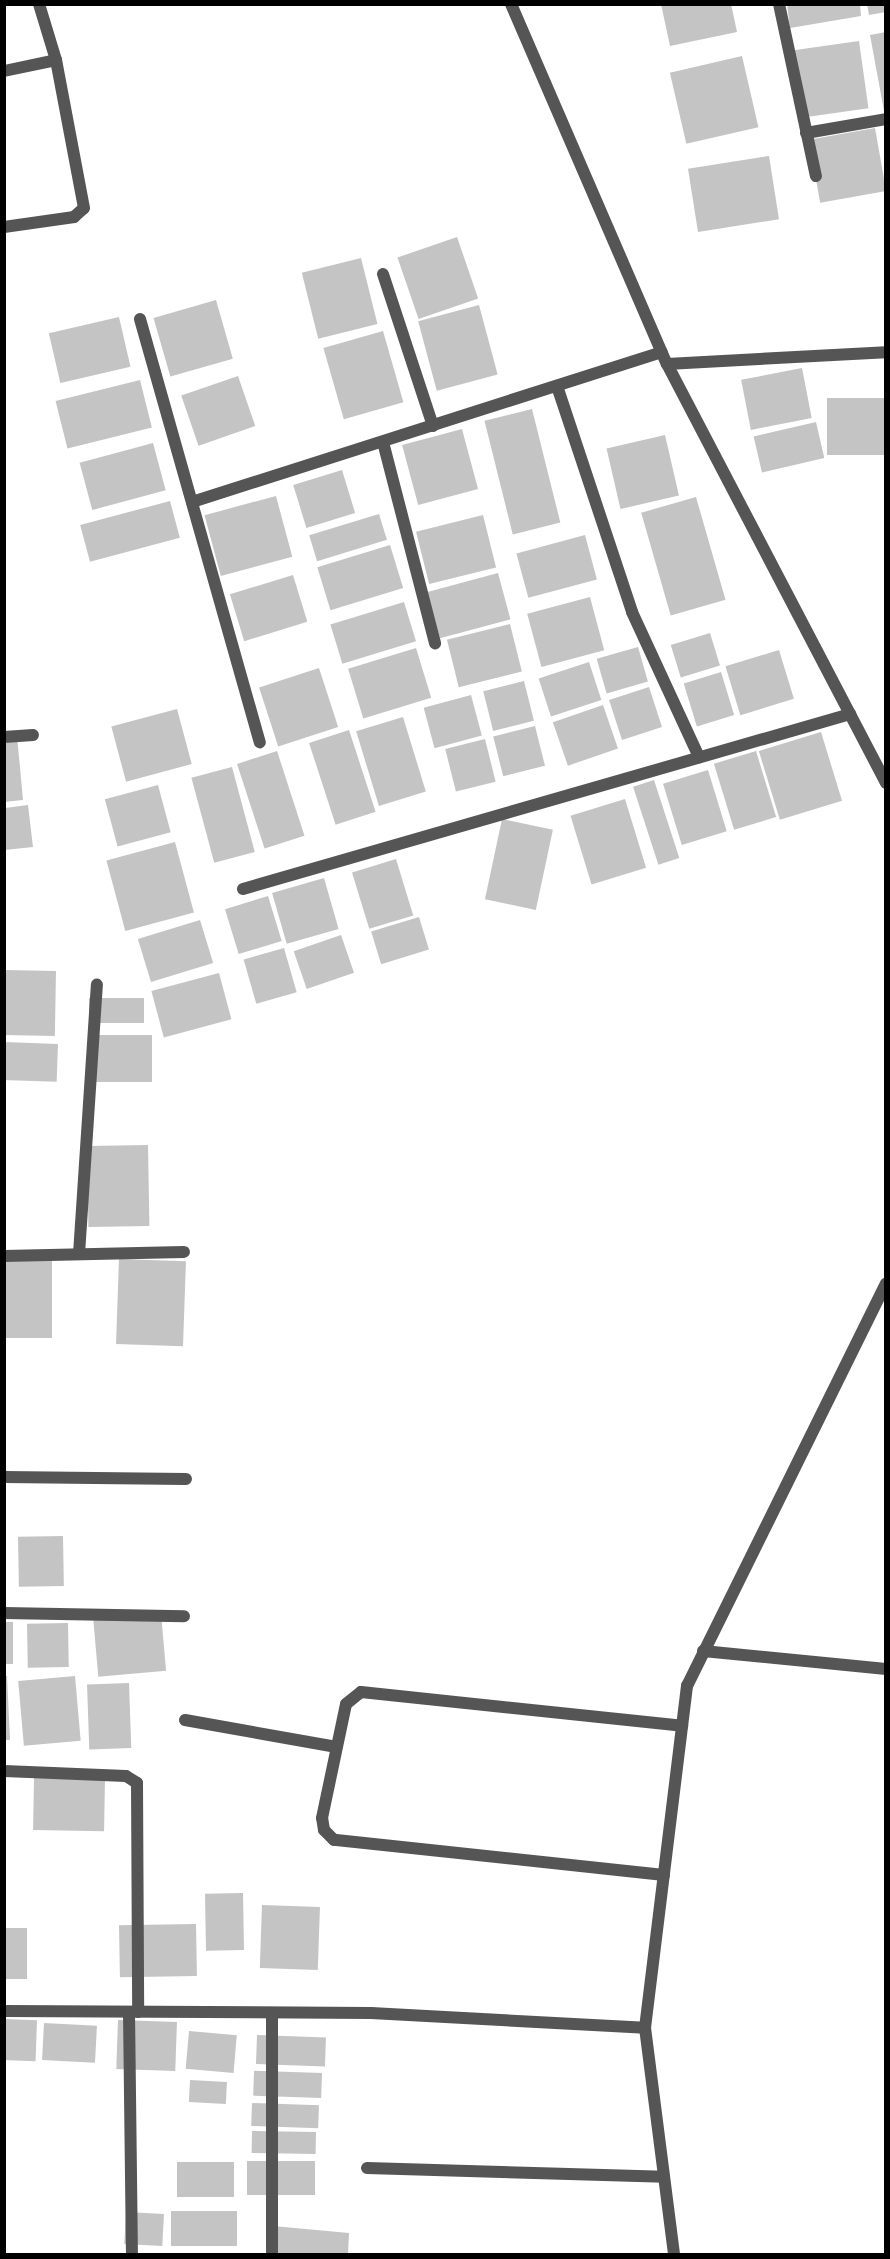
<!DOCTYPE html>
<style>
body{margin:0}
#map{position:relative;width:890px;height:2259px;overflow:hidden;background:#fff;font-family:Manrope,sans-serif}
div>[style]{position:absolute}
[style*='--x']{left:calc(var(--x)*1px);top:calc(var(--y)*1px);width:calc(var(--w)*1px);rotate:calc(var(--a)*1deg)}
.building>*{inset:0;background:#c4c4c4;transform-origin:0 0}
.lane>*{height:12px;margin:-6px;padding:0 6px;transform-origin:6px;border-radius:6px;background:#555}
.street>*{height:12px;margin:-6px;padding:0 6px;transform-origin:6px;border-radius:6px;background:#555}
span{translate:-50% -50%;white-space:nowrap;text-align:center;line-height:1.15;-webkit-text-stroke:4.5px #fff;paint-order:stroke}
.frame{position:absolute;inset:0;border:6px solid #000;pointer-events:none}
</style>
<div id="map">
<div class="building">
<i style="clip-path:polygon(661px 4px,731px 4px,737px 32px,670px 46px)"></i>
<i style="clip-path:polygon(787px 4px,860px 4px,861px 16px,790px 28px)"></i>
<i style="clip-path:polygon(867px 4px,886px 4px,886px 12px,869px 15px)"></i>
<i style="clip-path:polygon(886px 32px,886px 111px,884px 111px,870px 35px)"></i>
<i style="left:859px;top:41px;width:68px;height:66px;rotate:82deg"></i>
<i style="left:742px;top:56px;width:73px;height:74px;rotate:77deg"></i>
<i style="left:875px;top:128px;width:64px;height:67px;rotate:80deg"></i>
<i style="left:769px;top:156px;width:64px;height:82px;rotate:81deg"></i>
<i style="left:457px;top:237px;width:65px;height:63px;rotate:71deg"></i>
<i style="left:361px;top:258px;width:68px;height:61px;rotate:76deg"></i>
<i style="left:216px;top:300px;width:61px;height:65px;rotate:74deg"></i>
<i style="left:479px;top:305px;width:72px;height:63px;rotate:75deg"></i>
<i style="left:119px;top:317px;width:51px;height:72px;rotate:77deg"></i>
<i style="left:383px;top:331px;width:74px;height:62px;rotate:74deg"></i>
<i style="left:802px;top:368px;width:51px;height:62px;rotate:79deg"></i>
<i style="left:238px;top:376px;width:53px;height:60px;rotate:71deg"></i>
<i style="left:140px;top:380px;width:49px;height:87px;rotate:76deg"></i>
<i style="left:886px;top:398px;width:57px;height:59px;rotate:90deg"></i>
<i style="left:532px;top:409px;width:117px;height:49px;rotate:76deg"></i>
<i style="left:816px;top:422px;width:37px;height:64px;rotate:77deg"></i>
<i style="left:462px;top:429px;width:62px;height:62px;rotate:75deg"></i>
<i style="left:665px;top:435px;width:62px;height:60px;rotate:77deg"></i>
<i style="left:153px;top:443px;width:49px;height:76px;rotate:75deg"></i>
<i style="left:342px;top:470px;width:45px;height:51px;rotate:73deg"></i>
<i style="left:276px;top:496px;width:63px;height:74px;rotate:75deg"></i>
<i style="left:696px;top:497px;width:107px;height:57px;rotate:74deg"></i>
<i style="left:170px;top:501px;width:38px;height:93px;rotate:75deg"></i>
<i style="left:379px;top:514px;width:27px;height:73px;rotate:73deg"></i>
<i style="left:483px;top:515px;width:54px;height:69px;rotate:76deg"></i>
<i style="left:585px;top:535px;width:46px;height:71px;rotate:75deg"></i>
<i style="left:390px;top:545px;width:45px;height:76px;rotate:73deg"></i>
<i style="left:498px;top:573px;width:48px;height:73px;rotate:75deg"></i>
<i style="left:293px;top:575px;width:49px;height:66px;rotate:73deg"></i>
<i style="left:590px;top:597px;width:55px;height:65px;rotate:75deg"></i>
<i style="left:404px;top:602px;width:41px;height:77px;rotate:73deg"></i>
<i style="left:510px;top:624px;width:49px;height:65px;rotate:76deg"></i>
<i style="left:710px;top:633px;width:34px;height:41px;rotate:73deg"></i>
<i style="left:638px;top:647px;width:36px;height:43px;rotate:74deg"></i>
<i style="left:416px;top:648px;width:52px;height:71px;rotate:73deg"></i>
<i style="left:779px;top:650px;width:51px;height:56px;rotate:73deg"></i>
<i style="left:589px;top:662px;width:40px;height:53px;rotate:72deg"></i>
<i style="left:319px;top:668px;width:62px;height:63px;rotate:72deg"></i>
<i style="left:721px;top:672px;width:45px;height:39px;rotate:73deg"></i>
<i style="left:524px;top:681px;width:41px;height:42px;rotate:76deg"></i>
<i style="left:649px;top:687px;width:42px;height:42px;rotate:72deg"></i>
<i style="left:471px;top:695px;width:42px;height:49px;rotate:75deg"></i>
<i style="left:603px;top:705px;width:46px;height:53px;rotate:71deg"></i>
<i style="left:177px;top:709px;width:57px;height:68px;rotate:75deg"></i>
<i style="left:403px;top:717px;width:78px;height:49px;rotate:73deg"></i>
<i style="left:535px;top:726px;width:41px;height:43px;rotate:76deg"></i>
<i style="left:349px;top:730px;width:86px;height:42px;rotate:72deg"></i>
<i style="left:821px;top:732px;width:72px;height:65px;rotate:73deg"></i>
<i style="clip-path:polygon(17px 736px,23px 800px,4px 802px,4px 738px)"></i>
<i style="left:485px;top:739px;width:44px;height:41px;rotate:76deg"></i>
<i style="left:277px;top:751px;width:89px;height:42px;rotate:72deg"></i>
<i style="left:756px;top:751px;width:69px;height:44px;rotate:73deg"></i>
<i style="left:232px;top:767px;width:88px;height:42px;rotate:75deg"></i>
<i style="left:708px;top:770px;width:64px;height:47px;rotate:73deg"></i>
<i style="left:654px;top:780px;width:82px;height:22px;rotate:72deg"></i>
<i style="left:158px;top:785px;width:49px;height:55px;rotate:75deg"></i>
<i style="left:625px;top:799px;width:72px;height:57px;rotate:73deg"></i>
<i style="clip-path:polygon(28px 805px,33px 847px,5px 850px,5px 808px)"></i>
<i style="left:502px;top:819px;width:52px;height:82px;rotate:12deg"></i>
<i style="left:175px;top:842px;width:73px;height:71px;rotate:75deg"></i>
<i style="left:396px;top:859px;width:59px;height:46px;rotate:73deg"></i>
<i style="left:324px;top:878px;width:53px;height:54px;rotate:74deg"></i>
<i style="left:268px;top:896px;width:47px;height:45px;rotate:73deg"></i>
<i style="left:419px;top:917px;width:34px;height:50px;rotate:73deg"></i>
<i style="left:200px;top:920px;width:45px;height:65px;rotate:73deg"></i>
<i style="left:341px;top:935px;width:40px;height:50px;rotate:71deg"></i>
<i style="left:284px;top:948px;width:46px;height:42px;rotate:74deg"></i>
<i style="left:4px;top:970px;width:52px;height:65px;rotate:1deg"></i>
<i style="left:219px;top:973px;width:48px;height:70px;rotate:75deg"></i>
<i style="left:89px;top:998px;width:55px;height:25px"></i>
<i style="left:92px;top:1035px;width:60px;height:47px"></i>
<i style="left:4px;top:1042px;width:54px;height:38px;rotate:2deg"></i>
<i style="left:148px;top:1145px;width:81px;height:61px;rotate:89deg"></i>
<i style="left:119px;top:1259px;width:67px;height:85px;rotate:2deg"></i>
<i style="left:4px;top:1260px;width:48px;height:78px"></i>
<i style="left:63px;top:1536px;width:50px;height:45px;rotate:89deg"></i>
<i style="left:161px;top:1613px;width:58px;height:68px;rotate:85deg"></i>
<i style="left:4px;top:1622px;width:9px;height:42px"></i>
<i style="left:68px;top:1623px;width:44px;height:41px;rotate:89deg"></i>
<i style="clip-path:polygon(4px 1676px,7px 1676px,10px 1740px,4px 1740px)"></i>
<i style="left:75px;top:1676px;width:65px;height:57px;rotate:85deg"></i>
<i style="left:129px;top:1683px;width:65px;height:42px;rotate:88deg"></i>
<i style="left:34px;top:1777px;width:71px;height:53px;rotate:1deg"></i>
<i style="left:243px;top:1893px;width:57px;height:38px;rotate:89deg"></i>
<i style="left:262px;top:1905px;width:58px;height:63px;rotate:2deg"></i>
<i style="left:196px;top:1924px;width:52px;height:77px;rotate:89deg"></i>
<i style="left:4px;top:1928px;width:23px;height:51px"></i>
<i style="left:4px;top:2019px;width:33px;height:41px;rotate:2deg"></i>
<i style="left:118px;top:2020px;width:59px;height:49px;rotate:2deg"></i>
<i style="left:44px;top:2023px;width:53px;height:37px;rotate:3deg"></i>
<i style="left:189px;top:2031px;width:48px;height:38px;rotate:5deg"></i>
<i style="left:257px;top:2035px;width:69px;height:29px;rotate:2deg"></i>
<i style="left:322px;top:2073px;width:25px;height:68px;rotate:92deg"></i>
<i style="left:190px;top:2080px;width:37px;height:22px;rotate:3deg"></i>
<i style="left:252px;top:2103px;width:67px;height:23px;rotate:2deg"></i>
<i style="left:252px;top:2131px;width:64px;height:22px;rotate:1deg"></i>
<i style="left:247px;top:2161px;width:68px;height:34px"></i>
<i style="left:177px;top:2162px;width:57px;height:35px"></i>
<i style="left:237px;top:2211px;width:35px;height:66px;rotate:90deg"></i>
<i style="left:126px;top:2212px;width:38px;height:32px;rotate:3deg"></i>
<i style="clip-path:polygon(273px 2226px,349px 2233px,348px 2254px,271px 2254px)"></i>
</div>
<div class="lane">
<i style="--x:4;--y:71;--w:53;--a:-11.9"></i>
<i style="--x:4;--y:227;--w:71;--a:-8.1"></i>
<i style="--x:74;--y:217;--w:13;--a:-42"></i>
<i style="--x:84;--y:208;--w:151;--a:-100.7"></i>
<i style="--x:56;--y:60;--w:59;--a:-106.9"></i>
</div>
<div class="street">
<i style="--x:511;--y:4;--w:392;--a:66.6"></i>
<i style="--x:667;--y:364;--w:473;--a:62.4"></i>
<i style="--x:779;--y:4;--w:176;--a:77.9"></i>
<i style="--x:806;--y:133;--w:81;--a:-9.9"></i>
<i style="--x:383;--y:274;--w:160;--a:71.8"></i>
<i style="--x:140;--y:319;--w:440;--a:74.2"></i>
<i style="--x:667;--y:364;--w:219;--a:-3.1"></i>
<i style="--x:557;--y:386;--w:238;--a:71.6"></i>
<i style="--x:632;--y:612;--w:160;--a:65.2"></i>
<i style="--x:383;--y:442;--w:208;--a:75.5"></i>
<i style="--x:192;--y:502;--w:493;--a:-17.7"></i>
<i style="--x:4;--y:737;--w:29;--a:-4"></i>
<i style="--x:243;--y:889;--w:632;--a:-16.08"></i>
<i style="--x:79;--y:1254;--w:270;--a:-86.2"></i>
<i style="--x:4;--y:1256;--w:180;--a:-1.3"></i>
<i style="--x:4;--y:1477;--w:182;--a:0.6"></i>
<i style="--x:4;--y:1613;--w:180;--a:1"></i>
<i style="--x:703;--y:1651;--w:184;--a:5.6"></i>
<i style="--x:185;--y:1720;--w:154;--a:10.1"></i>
<i style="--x:4;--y:1771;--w:122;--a:2.3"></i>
<i style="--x:126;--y:1776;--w:13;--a:32"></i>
<i style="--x:137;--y:1783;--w:229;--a:89.7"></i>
<i style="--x:664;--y:1875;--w:332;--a:-173.9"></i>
<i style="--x:334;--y:1840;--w:14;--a:-135"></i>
<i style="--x:324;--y:1830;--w:12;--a:-99"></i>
<i style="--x:322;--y:1818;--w:116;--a:-78.1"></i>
<i style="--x:346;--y:1704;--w:19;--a:-39"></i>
<i style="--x:361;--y:1692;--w:323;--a:6"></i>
<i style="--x:4;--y:2011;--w:367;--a:0.3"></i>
<i style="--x:371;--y:2013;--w:274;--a:3.1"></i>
<i style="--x:129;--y:2012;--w:242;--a:89.3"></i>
<i style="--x:367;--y:2168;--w:297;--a:1.7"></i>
<i style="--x:272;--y:2254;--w:241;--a:-90"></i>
<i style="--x:674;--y:2254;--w:228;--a:-97.3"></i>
<i style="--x:645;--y:2028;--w:345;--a:-83"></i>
<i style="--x:687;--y:1686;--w:449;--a:-63.7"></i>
</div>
<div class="frame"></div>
</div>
